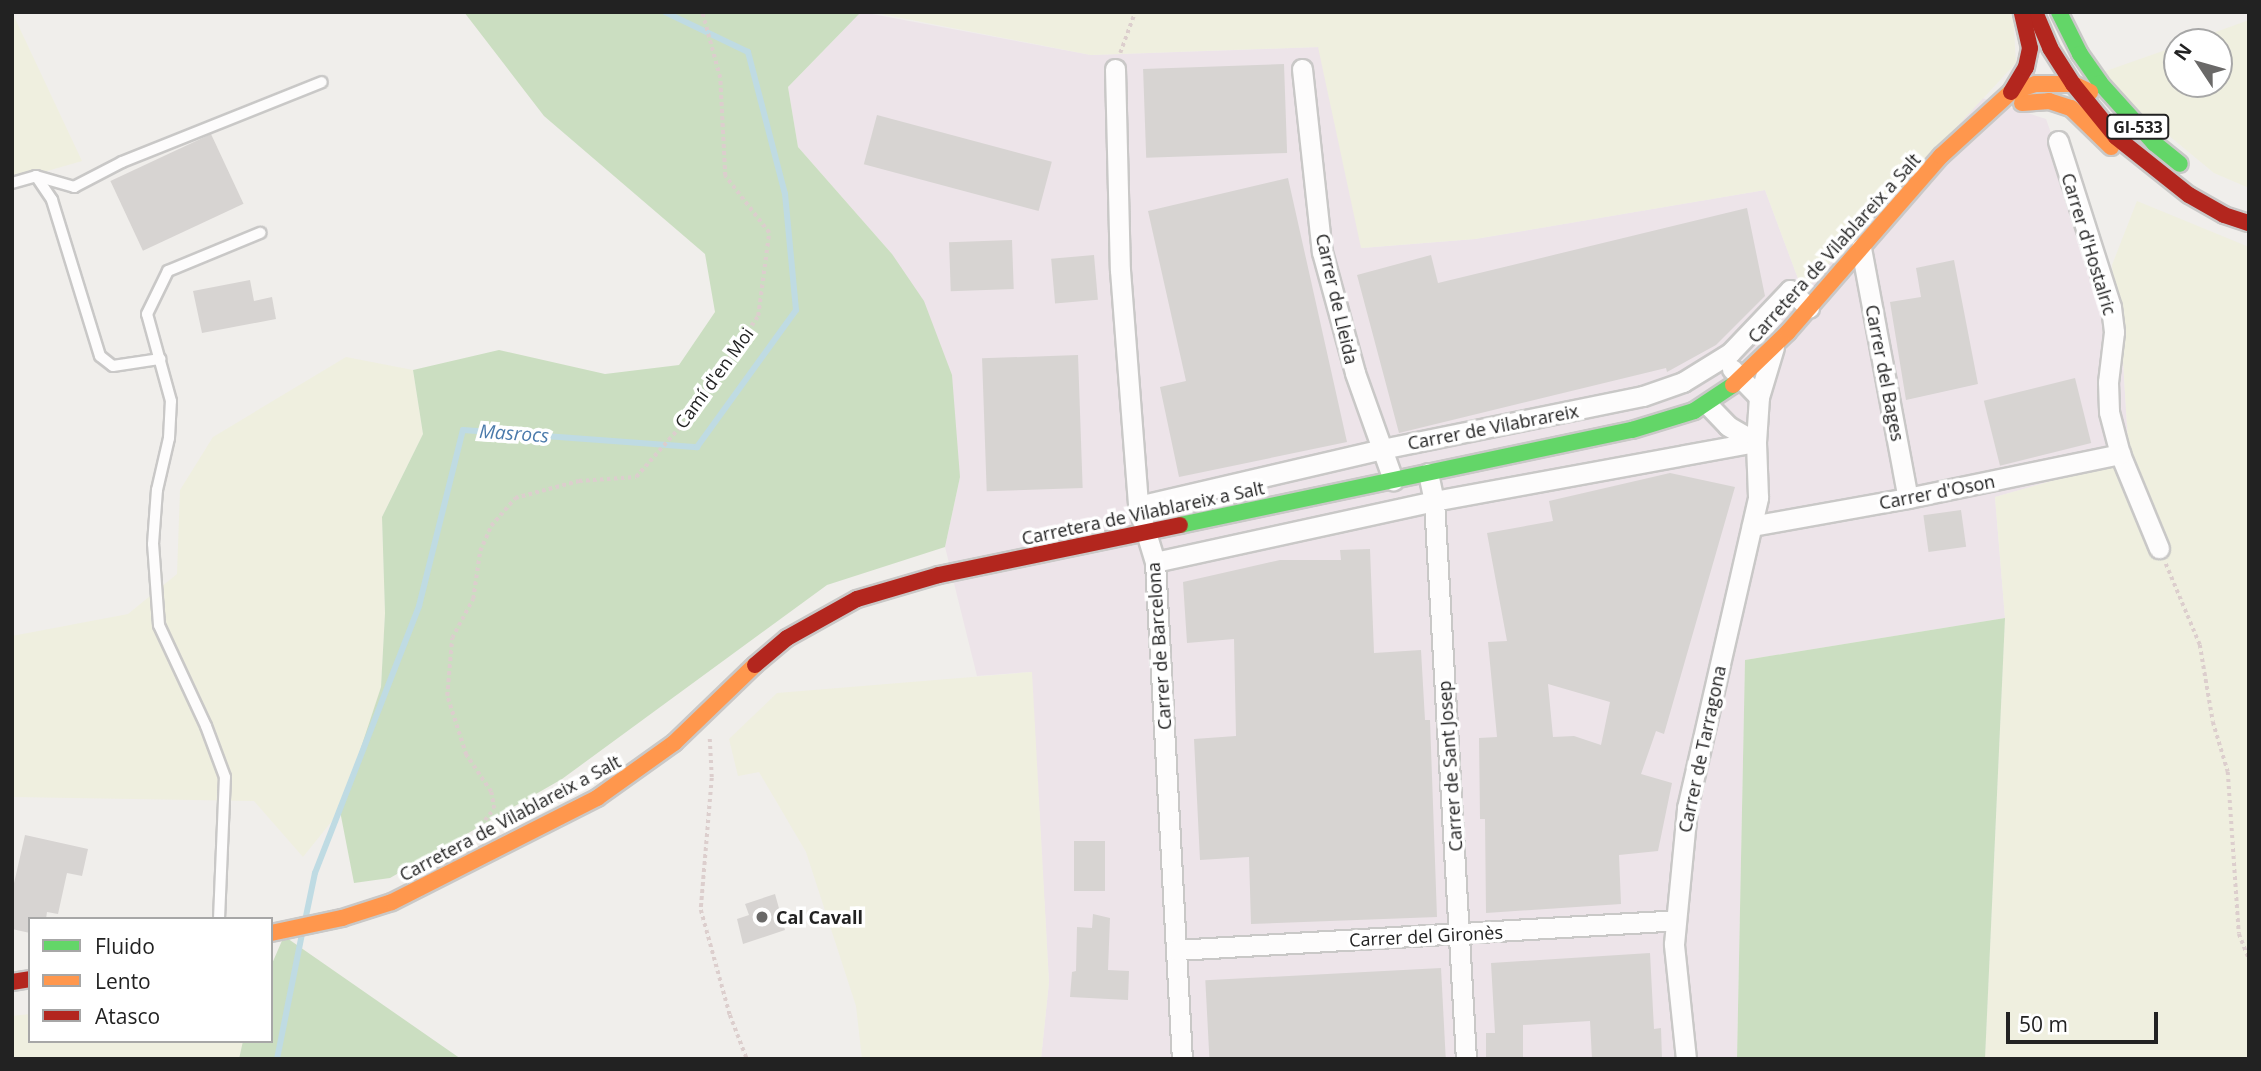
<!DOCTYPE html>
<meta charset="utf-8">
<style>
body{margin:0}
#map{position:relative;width:2261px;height:1071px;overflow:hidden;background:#f0eeeb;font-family:"Open Sans",sans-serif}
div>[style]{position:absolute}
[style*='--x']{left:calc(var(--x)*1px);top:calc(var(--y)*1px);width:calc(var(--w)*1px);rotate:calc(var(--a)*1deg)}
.industrial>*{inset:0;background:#ede4e9}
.farmland>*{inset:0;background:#efefdf}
.forest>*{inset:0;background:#cbdec1}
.stream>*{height:6px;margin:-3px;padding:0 3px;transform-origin:3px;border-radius:3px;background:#bfdbe3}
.building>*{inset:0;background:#d7d4d2;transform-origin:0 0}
.path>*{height:3.5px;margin-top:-1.75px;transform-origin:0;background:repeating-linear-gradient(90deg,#dccecd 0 3.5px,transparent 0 7px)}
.roads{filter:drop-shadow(2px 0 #c9c8c7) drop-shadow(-2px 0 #c9c8c7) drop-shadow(0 2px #c9c8c7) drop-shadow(0 -2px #c9c8c7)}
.lane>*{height:10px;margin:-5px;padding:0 5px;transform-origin:5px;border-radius:5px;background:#fdfcfc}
.street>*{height:19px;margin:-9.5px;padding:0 9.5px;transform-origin:9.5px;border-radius:9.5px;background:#fdfcfc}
.fast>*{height:16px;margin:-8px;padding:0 8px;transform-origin:8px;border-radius:8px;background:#63d668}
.slow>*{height:16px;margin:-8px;padding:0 8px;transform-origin:8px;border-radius:8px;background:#ff974d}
.jam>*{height:16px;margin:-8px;padding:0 8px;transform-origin:8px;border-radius:8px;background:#b3261e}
.dots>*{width:19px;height:19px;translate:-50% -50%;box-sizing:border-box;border:4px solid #fff;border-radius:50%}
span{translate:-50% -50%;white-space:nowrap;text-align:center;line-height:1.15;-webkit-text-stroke:7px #fff;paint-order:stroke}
.shield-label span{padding:2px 5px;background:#fff;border:2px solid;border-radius:5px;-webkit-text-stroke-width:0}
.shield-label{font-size:16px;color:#222;font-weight:700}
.street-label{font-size:18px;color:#222}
.poi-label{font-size:18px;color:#222;font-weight:700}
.left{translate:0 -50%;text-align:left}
.water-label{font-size:19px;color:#4a7aab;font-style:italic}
.frame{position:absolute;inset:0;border:14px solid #222;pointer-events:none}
.legend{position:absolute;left:28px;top:917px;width:245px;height:126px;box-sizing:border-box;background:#fff;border:2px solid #a7a7a7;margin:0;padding:9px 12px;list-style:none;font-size:21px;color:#222}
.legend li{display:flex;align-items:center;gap:14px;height:35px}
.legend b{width:35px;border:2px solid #a7a7a7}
.north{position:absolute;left:2163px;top:28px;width:70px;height:70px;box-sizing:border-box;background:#fff;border:2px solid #a7a7a7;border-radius:50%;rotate:306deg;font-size:19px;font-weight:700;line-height:28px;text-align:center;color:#222}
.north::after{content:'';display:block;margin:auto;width:24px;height:32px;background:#6a6968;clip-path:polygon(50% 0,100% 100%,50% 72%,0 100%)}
.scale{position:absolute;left:2006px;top:1012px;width:152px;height:32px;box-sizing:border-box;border:4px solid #222;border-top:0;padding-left:9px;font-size:21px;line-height:24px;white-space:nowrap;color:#222;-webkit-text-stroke:5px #fff;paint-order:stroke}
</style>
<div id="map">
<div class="industrial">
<i style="clip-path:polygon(861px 12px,1091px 55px,1319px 47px,1362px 248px,1475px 239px,1765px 190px,1803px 292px,1982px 98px,2046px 119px,2121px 327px,2129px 459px,1995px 497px,2005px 618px,1745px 660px,1737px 1059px,1041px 1059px,1049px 982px,1031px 672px,977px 676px,945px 547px,960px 477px,892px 254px,798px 147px,788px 87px)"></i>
</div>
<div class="farmland">
<i style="clip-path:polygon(12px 12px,82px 161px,12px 181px)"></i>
<i style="clip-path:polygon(871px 12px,2013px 12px,2016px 63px,1803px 292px,1765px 190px,1475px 239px,1361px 248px,1318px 47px,1091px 55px)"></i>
<i style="clip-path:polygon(2249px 20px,2249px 188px,2214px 173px,2139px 111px,2103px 72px,2177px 46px,2177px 84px,2219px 84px,2219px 42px,2188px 42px)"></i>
<i style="clip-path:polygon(2137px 201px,2249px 247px,2249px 1059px,1985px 1059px,2005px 618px,1995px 497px,2129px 459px,2121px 327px,2115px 308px,2112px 265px)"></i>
<i style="clip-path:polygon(346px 357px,413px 370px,423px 434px,382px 517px,385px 613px,381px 687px,340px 811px,303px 857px,254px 801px,12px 797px,12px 636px,128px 614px,177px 574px,180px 490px,213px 437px)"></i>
<i style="clip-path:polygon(1032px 672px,1049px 982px,1041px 1059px,862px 1059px,856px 1006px,806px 852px,759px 772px,738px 776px,729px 739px,777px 693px)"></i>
<i style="clip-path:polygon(30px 1014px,30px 1041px,243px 1041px,239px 1059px,12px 1059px,12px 1016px)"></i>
</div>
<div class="forest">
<i style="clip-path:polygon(464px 12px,861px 12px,788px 87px,798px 147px,892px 254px,924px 301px,952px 375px,960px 477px,945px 547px,827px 585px,562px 779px,390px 878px,354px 883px,340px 811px,381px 687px,385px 613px,382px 517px,423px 434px,413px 370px,499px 350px,605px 374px,679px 365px,715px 312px,705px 254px,544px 116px)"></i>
<i style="clip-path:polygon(2005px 618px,1985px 1059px,1737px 1059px,1745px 660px)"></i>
<i style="clip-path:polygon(284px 936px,461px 1059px,239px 1059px,243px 1041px,271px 1041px,271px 966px)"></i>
</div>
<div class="stream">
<i style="--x:306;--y:916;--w:44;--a:-78.2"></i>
<i style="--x:315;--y:873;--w:287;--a:-68.7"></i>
<i style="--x:419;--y:606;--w:181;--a:-76"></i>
<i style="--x:463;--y:430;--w:235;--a:4.2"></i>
<i style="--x:697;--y:447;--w:169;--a:-54.1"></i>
<i style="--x:796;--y:310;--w:117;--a:-95.4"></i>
<i style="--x:785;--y:194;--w:147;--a:-104.6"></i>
<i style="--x:748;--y:52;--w:92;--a:-154.3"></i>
<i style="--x:277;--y:1059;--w:127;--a:-78.7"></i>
</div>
<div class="building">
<i style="left:1284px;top:64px;width:89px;height:141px;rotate:88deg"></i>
<i style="left:877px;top:115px;width:181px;height:51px;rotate:15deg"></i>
<i style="left:211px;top:134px;width:77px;height:111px;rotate:65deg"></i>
<i style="clip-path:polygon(1288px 178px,1347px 442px,1179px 477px,1160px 387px,1186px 381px,1148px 211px)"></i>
<i style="clip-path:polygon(1747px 208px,1765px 296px,1716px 345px,1667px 372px,1666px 368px,1399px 433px,1357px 275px,1431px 255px,1438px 283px)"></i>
<i style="left:1012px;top:240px;width:49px;height:63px;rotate:88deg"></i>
<i style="left:1094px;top:255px;width:45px;height:43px;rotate:85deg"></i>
<i style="clip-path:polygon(1954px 260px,1978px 384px,1906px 400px,1890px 302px,1921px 297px,1916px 268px)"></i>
<i style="clip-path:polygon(250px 280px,254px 301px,272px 297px,276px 319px,202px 333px,193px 291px)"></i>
<i style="left:1078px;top:355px;width:133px;height:96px;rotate:88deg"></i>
<i style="left:2075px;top:378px;width:67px;height:94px;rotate:76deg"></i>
<i style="clip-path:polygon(evenodd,1670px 473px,1735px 487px,1664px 734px,1656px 731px,1641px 774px,1672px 783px,1658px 851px,1619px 855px,1621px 904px,1486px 913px,1485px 819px,1480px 819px,1479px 738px,1497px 737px,1488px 642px,1507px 641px,1487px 533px,1553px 521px,1549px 501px,1670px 473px,1548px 684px,1610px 702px,1601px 745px,1574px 736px,1553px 737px,1548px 684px)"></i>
<i style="left:1961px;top:510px;width:37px;height:38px;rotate:82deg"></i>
<i style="clip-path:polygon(1370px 549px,1374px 653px,1421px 650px,1425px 720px,1430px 720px,1437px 917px,1251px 924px,1249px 857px,1200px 860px,1194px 739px,1236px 736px,1234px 639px,1187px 643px,1183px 582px,1280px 560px,1341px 560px,1340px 550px)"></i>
<i style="clip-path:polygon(25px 835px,88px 849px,82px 876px,67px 873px,58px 914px,47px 912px,46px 919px,30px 919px,30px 933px,12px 929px,12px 892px)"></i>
<i style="left:1105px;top:841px;width:50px;height:31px;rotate:90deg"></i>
<i style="clip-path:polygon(775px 894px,785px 930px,743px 944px,737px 919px,749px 915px,745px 904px)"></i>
<i style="clip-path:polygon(1093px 914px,1110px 918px,1108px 970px,1129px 971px,1128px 1000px,1070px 997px,1072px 972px,1076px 971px,1077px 927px,1092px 928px)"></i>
<i style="clip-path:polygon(1650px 953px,1654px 1029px,1661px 1028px,1662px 1059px,1592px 1059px,1590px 1021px,1523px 1025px,1523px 1059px,1486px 1059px,1486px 1033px,1495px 1033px,1491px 963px)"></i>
<i style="left:1441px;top:968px;width:91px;height:236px;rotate:87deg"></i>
</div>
<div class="path">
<i style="--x:1120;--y:53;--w:44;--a:-69.9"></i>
<i style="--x:2166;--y:564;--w:88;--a:67.2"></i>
<i style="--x:2200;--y:645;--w:78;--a:80.4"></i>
<i style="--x:2213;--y:722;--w:52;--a:73.3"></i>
<i style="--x:2228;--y:772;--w:162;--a:86.1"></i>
<i style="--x:2239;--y:934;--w:27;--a:68"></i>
<i style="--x:710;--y:739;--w:39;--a:87"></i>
<i style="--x:712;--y:778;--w:132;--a:94.8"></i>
<i style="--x:701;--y:910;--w:109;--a:74.6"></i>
<i style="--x:730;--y:1015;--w:47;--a:68.9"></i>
<i style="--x:476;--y:831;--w:28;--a:-51"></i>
<i style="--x:494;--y:809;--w:17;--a:-100"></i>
<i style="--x:491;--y:792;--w:45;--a:-124"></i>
<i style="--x:466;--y:755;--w:62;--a:-107.9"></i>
<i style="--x:447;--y:696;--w:58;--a:-85.1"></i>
<i style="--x:452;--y:638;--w:44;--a:-61.7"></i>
<i style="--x:473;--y:599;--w:49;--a:-81.7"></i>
<i style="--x:480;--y:551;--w:27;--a:-66"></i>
<i style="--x:491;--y:526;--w:37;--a:-49"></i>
<i style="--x:515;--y:498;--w:66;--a:-14.9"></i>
<i style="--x:579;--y:481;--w:57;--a:-4"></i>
<i style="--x:636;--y:477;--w:79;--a:-48.6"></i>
<i style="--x:688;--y:418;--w:124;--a:-55.5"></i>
<i style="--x:758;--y:316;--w:84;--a:-82.5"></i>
<i style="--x:769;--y:233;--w:72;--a:-127.7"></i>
<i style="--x:725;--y:176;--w:98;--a:-92.9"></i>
<i style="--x:720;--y:78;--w:68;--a:-105.3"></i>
</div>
<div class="roads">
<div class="lane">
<i style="--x:36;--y:176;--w:29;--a:56"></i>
<i style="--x:52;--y:200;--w:163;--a:72.9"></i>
<i style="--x:100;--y:356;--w:16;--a:38"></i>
<i style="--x:113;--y:366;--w:48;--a:-8.5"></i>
<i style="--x:12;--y:183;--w:25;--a:-16"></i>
<i style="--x:36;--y:176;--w:40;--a:16"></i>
<i style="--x:74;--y:187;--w:54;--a:-27.5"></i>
<i style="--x:122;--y:162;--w:215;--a:-21.8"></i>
<i style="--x:219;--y:919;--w:142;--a:-87.6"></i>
<i style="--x:225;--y:777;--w:54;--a:-110.4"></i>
<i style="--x:206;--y:726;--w:111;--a:-115"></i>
<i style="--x:159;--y:625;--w:81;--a:-94.2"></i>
<i style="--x:153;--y:544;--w:54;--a:-85.8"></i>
<i style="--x:157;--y:490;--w:53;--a:-77"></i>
<i style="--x:169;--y:438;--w:37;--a:-87"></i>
<i style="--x:171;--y:401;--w:90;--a:-105.4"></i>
<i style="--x:147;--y:314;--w:48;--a:-64"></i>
<i style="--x:168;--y:271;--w:100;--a:-22.4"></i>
</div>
<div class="street">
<i style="--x:1115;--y:69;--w:201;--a:88.6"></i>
<i style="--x:1120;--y:270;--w:237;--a:85.6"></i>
<i style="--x:1138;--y:506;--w:59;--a:73.1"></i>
<i style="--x:1155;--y:562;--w:498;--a:86.9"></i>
<i style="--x:1302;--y:69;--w:184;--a:83.8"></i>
<i style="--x:1322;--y:252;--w:125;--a:74.7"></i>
<i style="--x:1355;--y:373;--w:114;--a:70.4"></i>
<i style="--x:2058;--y:141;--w:174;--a:72.3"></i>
<i style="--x:2111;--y:307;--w:25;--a:83"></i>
<i style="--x:2114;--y:332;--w:50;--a:96.8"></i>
<i style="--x:2108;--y:382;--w:30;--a:88"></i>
<i style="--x:2109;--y:412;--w:43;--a:75.3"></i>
<i style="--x:2120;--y:454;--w:102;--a:67.5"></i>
<i style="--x:1861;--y:248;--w:254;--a:79.4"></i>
<i style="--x:1759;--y:397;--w:52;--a:-73.3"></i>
<i style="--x:1707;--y:404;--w:30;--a:46"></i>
<i style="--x:1728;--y:426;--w:32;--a:30"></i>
<i style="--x:1428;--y:473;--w:29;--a:78"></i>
<i style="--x:1434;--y:501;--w:559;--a:86.72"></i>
<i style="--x:1138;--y:506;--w:251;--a:-13.1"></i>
<i style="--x:1382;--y:449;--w:266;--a:-11.5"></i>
<i style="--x:1643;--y:396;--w:42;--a:-19.3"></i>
<i style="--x:1683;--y:382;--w:55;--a:-31.7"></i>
<i style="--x:1730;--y:353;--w:87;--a:-46.4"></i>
<i style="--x:1790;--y:290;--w:26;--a:43"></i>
<i style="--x:1752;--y:526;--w:158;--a:-10.2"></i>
<i style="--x:1908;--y:498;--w:217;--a:-11.7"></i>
<i style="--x:1155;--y:562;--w:286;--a:-12.3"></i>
<i style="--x:1434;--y:501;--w:327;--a:-10.4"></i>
<i style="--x:1176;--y:950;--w:500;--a:-3.4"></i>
<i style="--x:1686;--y:1059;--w:116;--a:-96"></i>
<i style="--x:1674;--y:944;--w:137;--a:-84.5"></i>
<i style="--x:1687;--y:808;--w:319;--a:-77.1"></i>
<i style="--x:1758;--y:497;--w:55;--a:-92.1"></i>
<i style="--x:1756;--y:442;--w:45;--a:-86.2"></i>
<i style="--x:1759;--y:397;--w:39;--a:-134"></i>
</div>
<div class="fast">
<i style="--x:2059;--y:12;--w:47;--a:63.4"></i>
<i style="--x:2080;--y:54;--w:35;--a:55"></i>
<i style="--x:2100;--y:83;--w:81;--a:48"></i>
<i style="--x:2154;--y:143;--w:33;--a:39"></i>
<i style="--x:1180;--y:525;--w:462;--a:-11.9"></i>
<i style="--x:1632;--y:430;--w:65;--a:-17"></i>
<i style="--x:1694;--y:411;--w:47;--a:-33.7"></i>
</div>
<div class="slow">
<i style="--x:2022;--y:103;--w:27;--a:-4"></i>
<i style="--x:2049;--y:101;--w:23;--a:18"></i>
<i style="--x:2071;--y:108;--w:56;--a:44.3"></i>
<i style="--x:1733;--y:385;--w:76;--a:-43.9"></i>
<i style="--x:1788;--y:332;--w:233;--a:-49"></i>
<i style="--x:1941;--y:156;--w:95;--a:-42.4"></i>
<i style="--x:2011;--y:92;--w:26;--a:-18"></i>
<i style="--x:2036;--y:84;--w:37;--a:0"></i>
<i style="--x:2073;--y:84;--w:19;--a:25"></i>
<i style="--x:271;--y:933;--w:73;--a:-11.9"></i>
<i style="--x:342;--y:918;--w:52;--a:-17.7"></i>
<i style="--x:392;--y:902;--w:230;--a:-26.9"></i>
<i style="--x:597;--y:798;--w:95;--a:-35.5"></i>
<i style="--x:674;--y:743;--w:112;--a:-43.9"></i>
</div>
<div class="jam">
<i style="--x:2035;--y:12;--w:39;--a:67"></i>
<i style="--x:2050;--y:48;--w:43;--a:57.4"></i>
<i style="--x:2073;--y:84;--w:68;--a:50.9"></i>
<i style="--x:2116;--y:137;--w:93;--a:38.5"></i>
<i style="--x:2189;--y:195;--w:40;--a:29.7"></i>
<i style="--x:2224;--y:215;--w:26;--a:18"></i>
<i style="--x:2011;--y:92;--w:29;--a:-59"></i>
<i style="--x:2026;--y:67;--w:19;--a:-78"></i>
<i style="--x:2030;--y:48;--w:37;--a:-103"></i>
<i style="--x:755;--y:665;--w:42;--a:-40.2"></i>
<i style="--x:787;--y:638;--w:80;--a:-29.1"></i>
<i style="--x:857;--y:599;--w:85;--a:-16.3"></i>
<i style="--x:939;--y:575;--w:246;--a:-11.7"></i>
<i style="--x:12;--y:982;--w:18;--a:-9"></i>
</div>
</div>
<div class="dots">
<i style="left:762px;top:917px;background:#6a6968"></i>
</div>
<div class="shield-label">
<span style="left:2138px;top:127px">GI-533</span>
</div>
<div class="street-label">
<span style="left:2089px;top:244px;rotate:73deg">Carrer d'Hostalric</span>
<span style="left:1834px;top:248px;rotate:-48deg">Carretera de Vilablareix a Salt</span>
<span style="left:1337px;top:299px;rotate:77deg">Carrer de Lleida</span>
<span style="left:1885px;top:373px;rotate:79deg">Carrer del Bages</span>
<span style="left:714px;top:378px;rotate:-54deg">Camí d'en Moi</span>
<span style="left:1493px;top:427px;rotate:-11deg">Carrer de Vilabrareix</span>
<span style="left:1937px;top:492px;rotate:-11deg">Carrer d'Oson</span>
<span style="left:1143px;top:513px;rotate:-12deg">Carretera de Vilablareix a Salt</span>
<span style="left:1159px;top:646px;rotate:-94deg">Carrer de Barcelona</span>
<span style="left:1702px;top:749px;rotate:-78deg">Carrer de Tarragona</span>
<span style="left:1450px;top:766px;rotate:-94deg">Carrer de Sant Josep</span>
<span style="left:510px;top:818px;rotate:-28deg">Carretera de Vilablareix a Salt</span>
<span style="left:1426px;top:936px;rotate:-3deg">Carrer del Gironès</span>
</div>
<div class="poi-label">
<span class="left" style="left:776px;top:917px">Cal Cavall</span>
</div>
<div class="water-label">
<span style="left:514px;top:434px;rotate:4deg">Masrocs</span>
</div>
<div class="frame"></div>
<ul class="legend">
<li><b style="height:9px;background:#63d668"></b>Fluido</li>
<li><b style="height:9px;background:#ff974d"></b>Lento</li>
<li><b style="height:9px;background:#b3261e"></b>Atasco</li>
</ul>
<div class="north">N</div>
<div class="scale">50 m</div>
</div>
